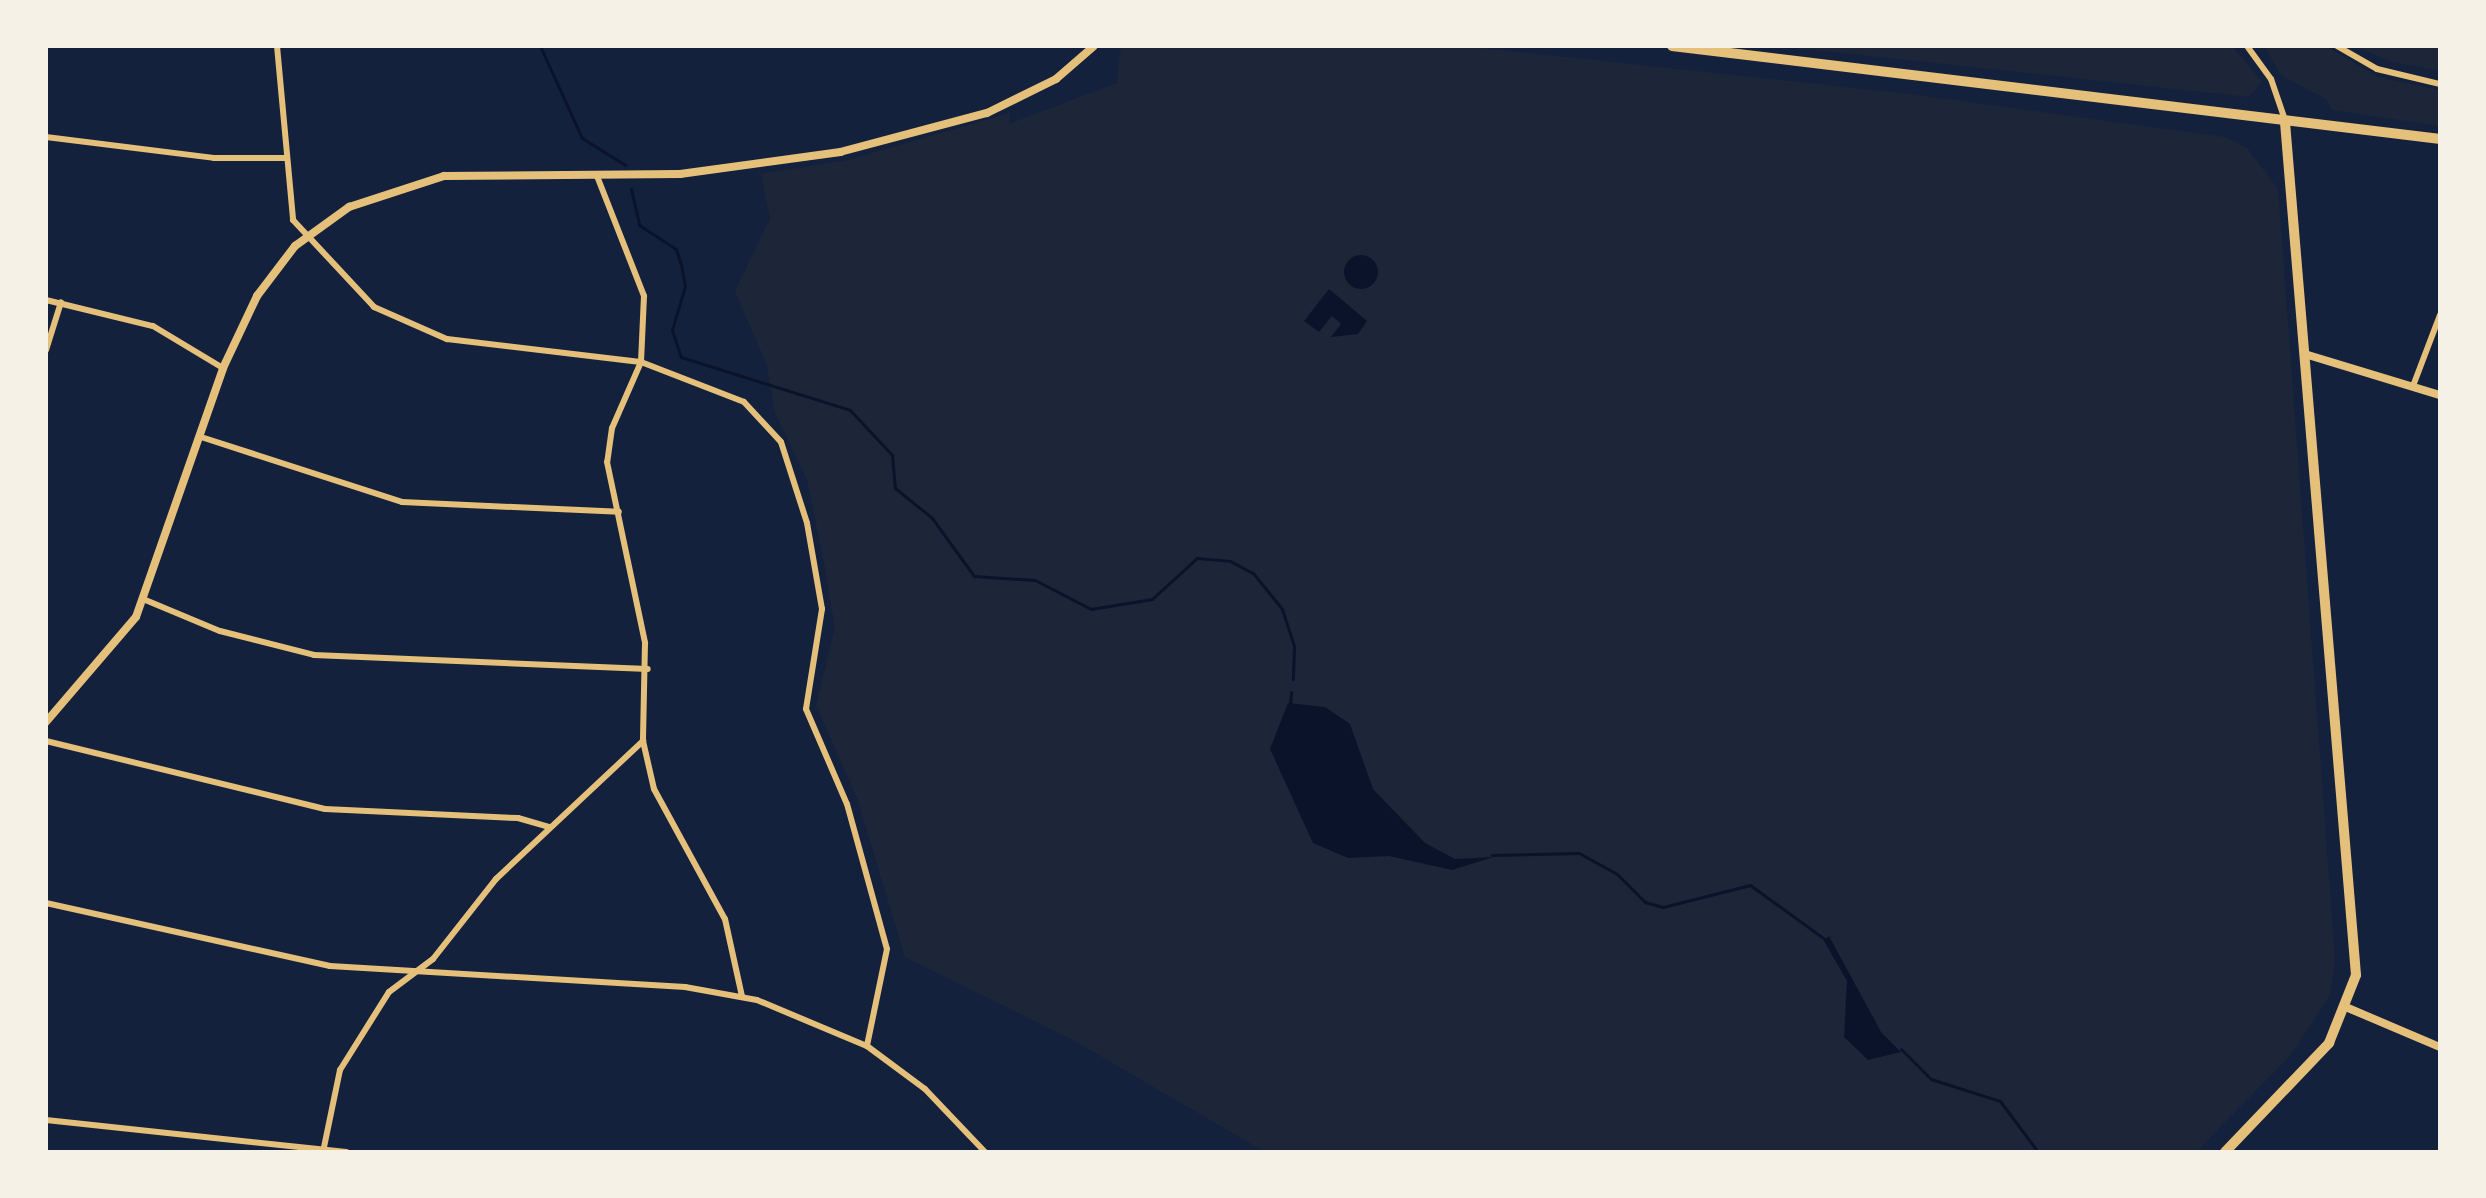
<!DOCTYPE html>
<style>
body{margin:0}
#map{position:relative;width:2486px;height:1198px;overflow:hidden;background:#14213d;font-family:"Nunito Sans",sans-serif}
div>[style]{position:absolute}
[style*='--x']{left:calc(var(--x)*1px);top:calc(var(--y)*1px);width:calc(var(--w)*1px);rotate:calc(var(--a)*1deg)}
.green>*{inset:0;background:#1d2539}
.water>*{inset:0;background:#0b132b}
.round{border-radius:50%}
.stream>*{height:3px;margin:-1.5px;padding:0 1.5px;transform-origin:1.5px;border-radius:1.5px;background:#0b132b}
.minor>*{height:6px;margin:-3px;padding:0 3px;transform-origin:3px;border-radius:3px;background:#e5c07b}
.tertiary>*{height:8px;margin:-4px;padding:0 4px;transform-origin:4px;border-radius:4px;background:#e5c07b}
.primary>*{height:10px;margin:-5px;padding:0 5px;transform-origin:5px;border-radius:5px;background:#e5c07b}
span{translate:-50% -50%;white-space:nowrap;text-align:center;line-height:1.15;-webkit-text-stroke:7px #f6f1e7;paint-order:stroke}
.frame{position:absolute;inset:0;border:48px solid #f6f1e7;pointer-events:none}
</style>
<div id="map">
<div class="green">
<i style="clip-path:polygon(1121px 46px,1463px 46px,1910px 94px,2225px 137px,2247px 148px,2278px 189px,2335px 960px,2330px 995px,2290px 1056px,2196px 1152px,1265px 1152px,1073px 1040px,905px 957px,857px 798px,816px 705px,835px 627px,824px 563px,807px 479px,775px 413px,767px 365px,735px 291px,770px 219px,761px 174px,848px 160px,1010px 113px,1009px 124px,1117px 83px)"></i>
<i style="clip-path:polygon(1778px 46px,2232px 46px,2262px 82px,2249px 97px)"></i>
<i style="clip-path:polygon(2264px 46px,2325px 46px,2378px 77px,2440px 90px,2440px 126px,2332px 110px,2326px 99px,2282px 76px)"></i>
<i style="clip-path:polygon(2355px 46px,2440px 46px,2440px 71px,2392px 62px)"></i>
</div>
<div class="water">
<i class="round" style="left:1344px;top:255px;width:34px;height:34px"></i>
<i style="clip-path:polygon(1329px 289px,1367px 321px,1358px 334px,1331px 337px,1341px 324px,1332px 316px,1319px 332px,1304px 321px)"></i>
<i style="clip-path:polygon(1288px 703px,1325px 707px,1350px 724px,1373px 789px,1425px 843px,1455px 859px,1494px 857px,1452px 870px,1389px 856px,1348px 858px,1313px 843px,1270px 749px)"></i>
<i style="clip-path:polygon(1829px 936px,1881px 1032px,1901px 1052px,1868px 1060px,1844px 1037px,1847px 981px,1824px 941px)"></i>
</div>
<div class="stream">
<i style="--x:540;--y:46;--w:101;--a:65.5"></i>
<i style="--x:582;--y:138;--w:51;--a:32.1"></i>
<i style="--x:631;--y:189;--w:37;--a:77"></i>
<i style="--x:639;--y:225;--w:44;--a:33"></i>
<i style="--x:676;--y:249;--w:16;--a:72"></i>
<i style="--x:681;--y:264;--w:22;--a:80"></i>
<i style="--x:685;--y:286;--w:46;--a:106.5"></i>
<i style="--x:672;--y:330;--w:28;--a:72"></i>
<i style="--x:681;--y:357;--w:177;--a:17.4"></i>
<i style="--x:850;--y:410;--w:62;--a:47"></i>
<i style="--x:892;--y:455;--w:33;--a:85"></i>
<i style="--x:895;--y:488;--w:48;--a:39"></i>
<i style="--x:932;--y:518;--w:72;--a:54.1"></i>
<i style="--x:974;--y:576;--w:61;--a:3.8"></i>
<i style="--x:1035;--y:580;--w:63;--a:27.4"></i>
<i style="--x:1091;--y:609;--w:62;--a:-9.3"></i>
<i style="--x:1152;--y:599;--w:61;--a:-42.3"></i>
<i style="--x:1197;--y:558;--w:33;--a:5"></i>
<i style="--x:1230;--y:561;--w:26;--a:28"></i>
<i style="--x:1253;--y:573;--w:46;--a:51.1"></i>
<i style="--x:1282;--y:609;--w:40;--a:72"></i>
<i style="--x:1294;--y:647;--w:32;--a:92"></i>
<i style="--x:1290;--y:707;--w:15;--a:-86"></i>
<i style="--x:1492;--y:855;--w:87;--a:-1.3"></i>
<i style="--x:1579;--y:853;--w:43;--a:28.9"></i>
<i style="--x:1617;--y:874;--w:40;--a:45"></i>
<i style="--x:1645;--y:902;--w:19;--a:16"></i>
<i style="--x:1663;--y:907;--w:90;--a:-14.2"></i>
<i style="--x:1750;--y:885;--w:94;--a:35.9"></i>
<i style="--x:1901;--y:1049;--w:42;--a:45"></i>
<i style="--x:1931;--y:1079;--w:72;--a:17.7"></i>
<i style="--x:2000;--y:1101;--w:64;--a:53.3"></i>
</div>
<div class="minor">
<i style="--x:277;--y:46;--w:175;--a:84.7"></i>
<i style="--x:293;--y:220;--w:119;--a:47"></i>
<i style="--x:374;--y:307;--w:80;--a:23.7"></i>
<i style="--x:447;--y:339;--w:195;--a:6.8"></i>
<i style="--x:641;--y:362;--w:110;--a:21.2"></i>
<i style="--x:744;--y:402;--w:54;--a:47.2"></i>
<i style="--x:781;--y:442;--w:85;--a:72.2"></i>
<i style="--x:807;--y:523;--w:87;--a:80.1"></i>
<i style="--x:822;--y:609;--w:101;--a:99.1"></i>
<i style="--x:806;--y:709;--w:103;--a:66.7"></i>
<i style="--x:847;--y:804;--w:150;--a:74.6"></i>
<i style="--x:887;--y:949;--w:99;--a:101.7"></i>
<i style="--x:2247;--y:46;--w:41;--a:54"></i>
<i style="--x:2271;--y:79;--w:43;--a:71.1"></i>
<i style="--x:2337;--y:46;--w:46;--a:29.9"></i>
<i style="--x:2377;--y:69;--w:65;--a:13.4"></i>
<i style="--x:46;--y:137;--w:169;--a:7.1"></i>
<i style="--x:214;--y:158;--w:72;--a:0"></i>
<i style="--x:597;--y:176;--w:129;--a:68.6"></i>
<i style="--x:644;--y:296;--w:66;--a:92.6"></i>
<i style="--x:641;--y:362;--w:72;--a:113.7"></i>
<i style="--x:612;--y:428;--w:34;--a:98"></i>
<i style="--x:607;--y:462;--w:185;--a:78.1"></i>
<i style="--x:645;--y:643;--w:98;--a:91.2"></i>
<i style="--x:643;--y:741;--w:49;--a:77.1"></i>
<i style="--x:654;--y:789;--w:148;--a:61.4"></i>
<i style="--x:725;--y:919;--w:79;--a:77.6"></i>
<i style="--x:46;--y:300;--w:110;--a:13.7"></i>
<i style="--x:153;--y:326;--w:82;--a:31"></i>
<i style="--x:46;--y:350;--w:50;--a:-72.6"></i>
<i style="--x:2413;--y:386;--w:76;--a:-69.2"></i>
<i style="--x:201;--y:437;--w:211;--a:17.9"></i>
<i style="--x:402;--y:502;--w:217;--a:2.6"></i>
<i style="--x:143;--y:599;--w:83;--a:22.6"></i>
<i style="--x:220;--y:631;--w:97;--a:14.3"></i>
<i style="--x:314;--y:655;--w:334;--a:2.4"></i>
<i style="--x:46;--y:741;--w:287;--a:13.7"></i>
<i style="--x:325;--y:809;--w:193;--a:2.7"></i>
<i style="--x:518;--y:818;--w:32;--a:16"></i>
<i style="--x:46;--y:903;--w:291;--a:12.5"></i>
<i style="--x:330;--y:966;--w:356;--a:3.4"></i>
<i style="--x:685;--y:987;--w:73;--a:10.2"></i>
<i style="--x:757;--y:1000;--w:119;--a:22.7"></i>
<i style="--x:867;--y:1046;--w:72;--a:36.6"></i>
<i style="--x:925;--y:1089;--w:87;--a:46.4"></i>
<i style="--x:46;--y:1120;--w:302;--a:6.1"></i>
<i style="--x:323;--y:1152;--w:84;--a:-78.3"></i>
<i style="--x:340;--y:1070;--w:92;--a:-57.9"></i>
<i style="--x:389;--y:992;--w:55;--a:-36.9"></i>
<i style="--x:433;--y:959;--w:102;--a:-51.8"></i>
<i style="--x:496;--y:879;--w:202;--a:-43.2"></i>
</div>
<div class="tertiary">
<i style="--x:2308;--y:355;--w:138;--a:16.9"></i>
<i style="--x:46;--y:722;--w:138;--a:-49.4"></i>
<i style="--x:136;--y:617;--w:264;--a:-70.7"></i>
<i style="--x:223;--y:368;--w:80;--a:-64.7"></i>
<i style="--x:257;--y:296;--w:63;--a:-52.8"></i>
<i style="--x:295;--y:246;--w:67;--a:-35.8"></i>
<i style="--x:349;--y:207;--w:100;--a:-18.1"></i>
<i style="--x:444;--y:176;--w:236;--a:-0.5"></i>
<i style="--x:680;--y:174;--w:162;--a:-7.8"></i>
<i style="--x:840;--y:152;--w:152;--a:-14.9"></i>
<i style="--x:987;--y:113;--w:77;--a:-26.2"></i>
<i style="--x:1056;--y:79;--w:50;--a:-41"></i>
<i style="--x:2348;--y:1008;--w:100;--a:23"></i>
</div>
<div class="primary">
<i style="--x:1672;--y:46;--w:774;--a:6.9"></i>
<i style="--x:2225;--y:1152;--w:151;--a:-46.3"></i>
<i style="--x:2329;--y:1043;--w:73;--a:-68.3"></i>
<i style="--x:2356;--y:975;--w:855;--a:-94.76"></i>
</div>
<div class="frame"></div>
</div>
